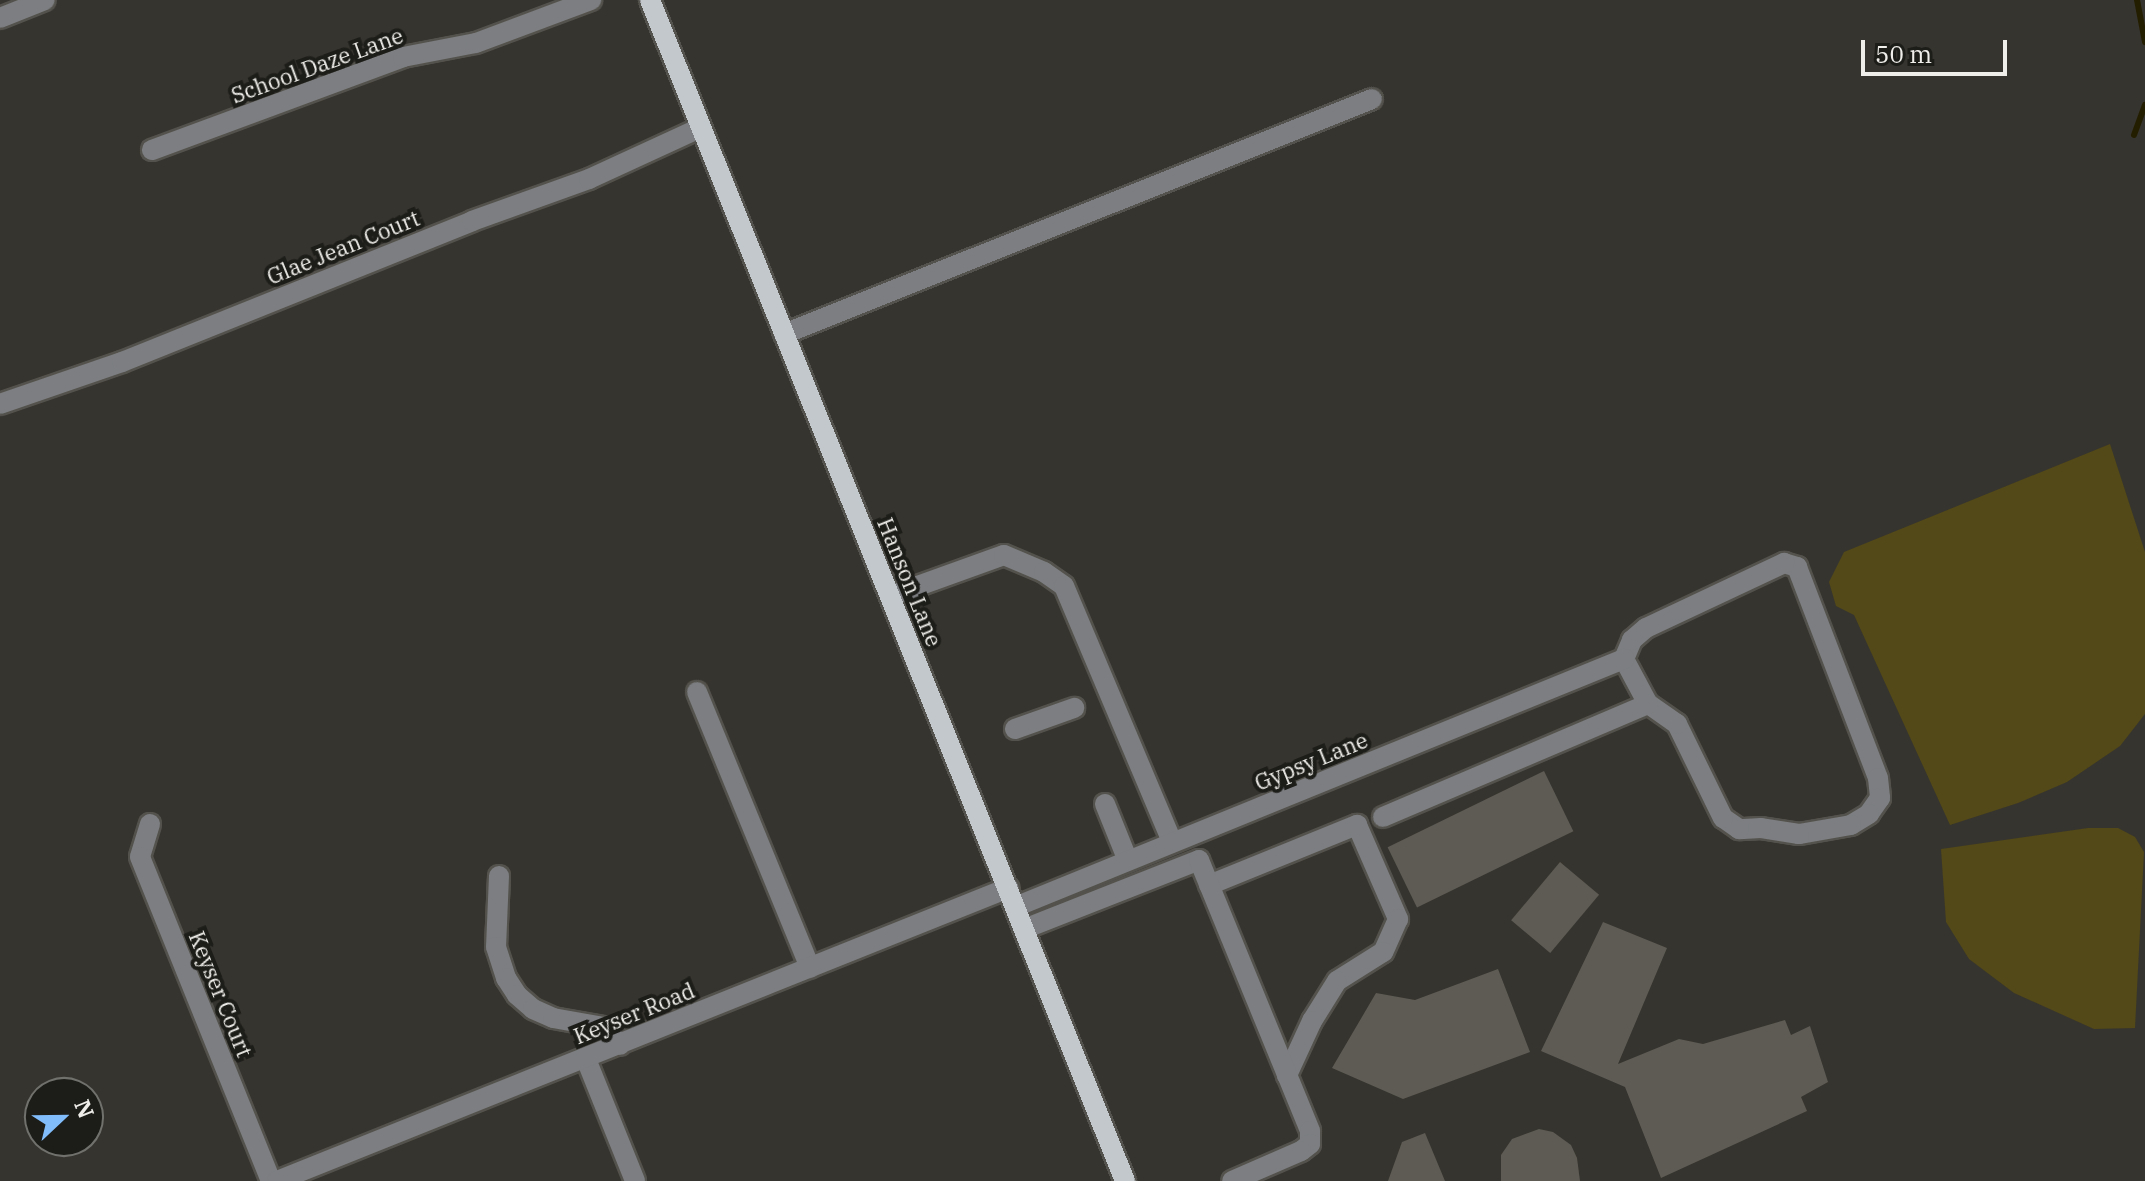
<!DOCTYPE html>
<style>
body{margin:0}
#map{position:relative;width:2145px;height:1181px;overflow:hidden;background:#36342e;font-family:"IBM Plex Serif",serif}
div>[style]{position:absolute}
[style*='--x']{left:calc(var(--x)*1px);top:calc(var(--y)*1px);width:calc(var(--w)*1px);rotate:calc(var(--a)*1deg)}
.green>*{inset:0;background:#524818}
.stream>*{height:6px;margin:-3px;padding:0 3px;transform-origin:3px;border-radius:3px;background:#241e00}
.building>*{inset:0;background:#5d5b54;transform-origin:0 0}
.roads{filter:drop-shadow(2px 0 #54524c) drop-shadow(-2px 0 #54524c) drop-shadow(0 2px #54524c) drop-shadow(0 -2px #54524c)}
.minor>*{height:20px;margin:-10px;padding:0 10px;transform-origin:10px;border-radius:10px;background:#7c7e81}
.major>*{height:20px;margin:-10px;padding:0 10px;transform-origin:10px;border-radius:10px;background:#c3c8cd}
span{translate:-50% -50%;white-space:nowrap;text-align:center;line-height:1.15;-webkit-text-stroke:8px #1c1c19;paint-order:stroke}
.street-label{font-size:22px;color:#efeeea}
.north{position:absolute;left:24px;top:1077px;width:80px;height:80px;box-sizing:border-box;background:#1c1c19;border:2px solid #70706d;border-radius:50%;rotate:68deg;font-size:22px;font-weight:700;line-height:32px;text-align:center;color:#efeeea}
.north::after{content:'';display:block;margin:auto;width:28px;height:36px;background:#81bdfa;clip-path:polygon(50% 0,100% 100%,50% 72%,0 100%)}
.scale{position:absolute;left:1861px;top:40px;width:146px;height:36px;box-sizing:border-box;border:4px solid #efeeea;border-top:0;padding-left:10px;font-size:24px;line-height:28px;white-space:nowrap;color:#efeeea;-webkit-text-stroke:6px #1c1c19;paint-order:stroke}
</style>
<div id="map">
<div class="green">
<i style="clip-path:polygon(2110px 444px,2145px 552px,2145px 714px,2120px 746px,2067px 782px,2018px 803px,1950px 825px,1854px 615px,1836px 606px,1829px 582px,1844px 552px)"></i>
<i style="clip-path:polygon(2088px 828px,2118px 828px,2135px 837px,2144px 852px,2135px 1028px,2094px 1029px,2014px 993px,1969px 959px,1946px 922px,1941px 849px)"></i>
</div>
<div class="stream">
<i style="--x:2137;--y:0;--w:43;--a:79.2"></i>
<i style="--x:2134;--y:135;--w:32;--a:-70"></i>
</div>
<div class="building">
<i style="left:1544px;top:771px;width:67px;height:174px;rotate:64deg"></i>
<i style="left:1560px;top:862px;width:51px;height:76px;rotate:40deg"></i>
<i style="clip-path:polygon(1603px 922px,1667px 948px,1618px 1064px,1679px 1039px,1703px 1044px,1785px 1020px,1791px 1035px,1810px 1026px,1828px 1082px,1801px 1097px,1807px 1111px,1661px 1178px,1625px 1087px,1541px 1051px)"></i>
<i style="clip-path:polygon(1498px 969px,1530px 1052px,1403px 1099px,1332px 1068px,1376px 993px,1415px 1000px)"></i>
<i style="clip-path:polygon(1539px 1129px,1553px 1132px,1571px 1145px,1577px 1158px,1580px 1181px,1501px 1181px,1501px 1155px,1512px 1139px)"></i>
<i style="clip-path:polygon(1425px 1133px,1445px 1181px,1388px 1181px,1402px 1142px)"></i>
</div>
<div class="roads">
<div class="minor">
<i style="--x:0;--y:18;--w:48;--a:-21.8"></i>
<i style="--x:152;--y:150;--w:268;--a:-20.3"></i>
<i style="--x:403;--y:57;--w:74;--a:-10.9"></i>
<i style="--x:476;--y:43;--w:123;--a:-20.5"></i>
<i style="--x:784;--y:334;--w:633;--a:-21.78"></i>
<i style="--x:0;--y:404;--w:129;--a:-19"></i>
<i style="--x:122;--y:362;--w:377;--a:-21.9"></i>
<i style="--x:472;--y:221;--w:124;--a:-19.7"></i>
<i style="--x:589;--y:179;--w:122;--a:-24.7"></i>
<i style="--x:1784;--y:563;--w:14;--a:17"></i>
<i style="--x:1797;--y:567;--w:226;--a:69"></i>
<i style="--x:1878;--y:778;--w:20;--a:84"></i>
<i style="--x:1880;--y:798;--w:19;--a:125"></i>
<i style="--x:1869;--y:814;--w:21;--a:149"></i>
<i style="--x:1851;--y:825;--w:53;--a:170.2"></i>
<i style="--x:1799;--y:834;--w:38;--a:-171"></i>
<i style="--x:1761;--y:828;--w:22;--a:177"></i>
<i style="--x:1739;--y:829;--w:19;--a:-145"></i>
<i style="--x:1723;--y:818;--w:105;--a:-116.1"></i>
<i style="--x:1677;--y:724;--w:35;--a:-145"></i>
<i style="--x:1648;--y:704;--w:51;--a:-118.1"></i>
<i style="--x:1624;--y:659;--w:21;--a:-67"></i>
<i style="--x:1632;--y:640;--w:18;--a:-41"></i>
<i style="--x:1646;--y:628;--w:153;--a:-25.2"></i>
<i style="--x:890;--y:596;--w:121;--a:-19.8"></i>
<i style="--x:1004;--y:555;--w:43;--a:23"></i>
<i style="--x:1044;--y:572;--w:24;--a:35"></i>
<i style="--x:1064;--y:586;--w:278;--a:67.1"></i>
<i style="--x:697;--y:692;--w:298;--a:67.7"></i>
<i style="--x:1015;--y:729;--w:63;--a:-19.6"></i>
<i style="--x:1105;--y:804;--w:61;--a:68"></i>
<i style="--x:1383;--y:817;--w:288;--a:-23.1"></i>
<i style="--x:150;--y:824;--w:34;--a:107"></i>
<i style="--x:140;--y:857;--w:349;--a:68"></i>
<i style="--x:499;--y:876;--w:71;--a:92.4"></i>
<i style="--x:496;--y:947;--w:33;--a:72"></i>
<i style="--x:506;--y:978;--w:20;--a:57"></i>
<i style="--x:517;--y:995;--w:21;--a:41"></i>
<i style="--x:533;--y:1009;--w:22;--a:24"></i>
<i style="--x:553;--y:1018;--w:52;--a:10"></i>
<i style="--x:604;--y:1027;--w:24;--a:48"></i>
<i style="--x:1209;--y:885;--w:160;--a:-22.1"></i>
<i style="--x:1357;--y:825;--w:103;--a:66.4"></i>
<i style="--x:1398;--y:919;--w:36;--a:114"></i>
<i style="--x:1383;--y:952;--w:54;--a:147.8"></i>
<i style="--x:1337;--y:981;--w:47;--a:122"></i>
<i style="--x:1312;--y:1021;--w:60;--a:114.8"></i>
<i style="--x:1015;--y:907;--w:658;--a:-22.16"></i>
<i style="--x:1024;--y:929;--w:188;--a:-21.5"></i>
<i style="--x:1199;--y:860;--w:293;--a:67.7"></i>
<i style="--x:1310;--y:1131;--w:13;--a:90"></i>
<i style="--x:1310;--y:1144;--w:11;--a:142"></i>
<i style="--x:1301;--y:1151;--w:75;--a:156.5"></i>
<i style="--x:586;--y:1059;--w:131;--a:68.1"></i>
<i style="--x:277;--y:1181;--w:788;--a:-21.84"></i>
</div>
<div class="major">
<i style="--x:650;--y:0;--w:1273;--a:68.09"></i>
</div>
</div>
<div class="street-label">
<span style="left:317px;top:65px;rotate:-20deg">School Daze Lane</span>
<span style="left:343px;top:247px;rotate:-22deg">Glae Jean Court</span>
<span style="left:910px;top:582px;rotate:68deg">Hanson Lane</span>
<span style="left:1311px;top:761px;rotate:-22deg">Gypsy Lane</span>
<span style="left:221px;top:994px;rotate:68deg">Keyser Court</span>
<span style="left:634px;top:1013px;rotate:-22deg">Keyser Road</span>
</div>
<div class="north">N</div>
<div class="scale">50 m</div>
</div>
